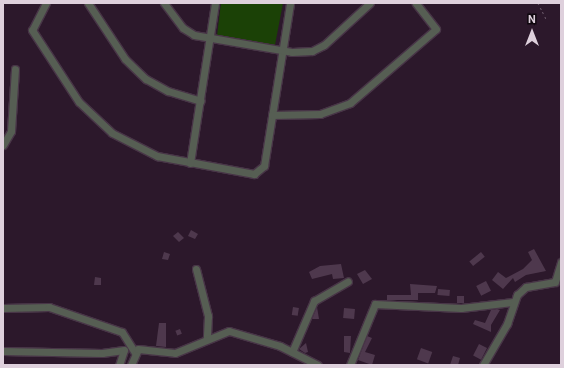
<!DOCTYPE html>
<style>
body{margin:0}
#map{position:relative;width:564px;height:368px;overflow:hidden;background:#2c182b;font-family:Roboto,sans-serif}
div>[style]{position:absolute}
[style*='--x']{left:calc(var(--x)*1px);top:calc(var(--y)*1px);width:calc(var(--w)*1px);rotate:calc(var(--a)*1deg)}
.green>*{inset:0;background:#1b4106}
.building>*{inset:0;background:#4e384d;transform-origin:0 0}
.path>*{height:1px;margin-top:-0.5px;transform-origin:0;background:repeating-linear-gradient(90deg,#665465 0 2px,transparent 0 5px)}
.roads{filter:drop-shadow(1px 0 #483547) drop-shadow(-1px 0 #483547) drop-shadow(0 1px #483547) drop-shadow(0 -1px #483547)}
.minor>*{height:7px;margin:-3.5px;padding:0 3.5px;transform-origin:3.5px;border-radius:3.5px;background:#565e53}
span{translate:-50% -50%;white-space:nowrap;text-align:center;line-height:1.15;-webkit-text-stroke:3px #0f070e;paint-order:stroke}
.frame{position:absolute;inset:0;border:4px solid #ded0dc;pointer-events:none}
.north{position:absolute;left:512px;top:12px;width:40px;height:40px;-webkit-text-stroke:3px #0f070e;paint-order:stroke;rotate:0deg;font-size:11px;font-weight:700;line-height:16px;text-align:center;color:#ded0dc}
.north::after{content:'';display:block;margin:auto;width:14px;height:18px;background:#ded0dc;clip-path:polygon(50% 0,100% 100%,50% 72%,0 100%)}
</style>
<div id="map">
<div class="green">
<i style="clip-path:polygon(221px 3px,283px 3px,275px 45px,217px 36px)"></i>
</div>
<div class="building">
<i style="clip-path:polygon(191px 230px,198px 234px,195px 239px,188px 236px)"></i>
<i style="clip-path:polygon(178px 232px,184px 238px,179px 242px,173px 236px)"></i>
<i style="clip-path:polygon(534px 249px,546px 271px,526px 275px,515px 282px,513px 278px,503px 289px,492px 280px,498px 272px,506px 278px,523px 269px,532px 260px,528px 252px)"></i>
<i style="clip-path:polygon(164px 252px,170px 254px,168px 260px,162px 259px)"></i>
<i style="left:481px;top:252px;width:6px;height:15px;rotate:51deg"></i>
<i style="clip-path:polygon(341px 264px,344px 278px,333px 279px,332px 274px,312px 279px,309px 272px,320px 266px)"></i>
<i style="clip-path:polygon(365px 270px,372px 279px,363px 284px,357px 274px)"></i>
<i style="clip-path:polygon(95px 277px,101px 278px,101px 285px,94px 285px)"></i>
<i style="left:486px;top:281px;width:11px;height:11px;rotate:63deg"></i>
<i style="clip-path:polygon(410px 284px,437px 286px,435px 293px,418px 293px,418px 300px,387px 300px,387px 295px,411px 295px)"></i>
<i style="left:438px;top:289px;width:12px;height:6px;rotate:5deg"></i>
<i style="left:457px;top:296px;width:7px;height:7px"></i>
<i style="left:293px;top:307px;width:6px;height:8px;rotate:9deg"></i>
<i style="clip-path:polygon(317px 307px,319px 319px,312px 319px)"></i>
<i style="left:344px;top:308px;width:11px;height:10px;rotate:5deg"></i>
<i style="clip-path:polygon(497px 309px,500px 310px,491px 325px,491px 332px,473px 324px,475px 320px,485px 323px,491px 310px)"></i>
<i style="clip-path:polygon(159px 323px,166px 323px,166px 347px,156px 346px)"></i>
<i style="left:180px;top:329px;width:5px;height:5px;rotate:68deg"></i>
<i style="clip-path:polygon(344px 336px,351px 336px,350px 353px,344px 352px)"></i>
<i style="clip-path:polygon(367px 336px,372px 338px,365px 352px,375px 355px,372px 365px,358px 360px)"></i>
<i style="clip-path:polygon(306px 343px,308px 352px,305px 353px,299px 349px)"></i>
<i style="left:479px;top:344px;width:9px;height:13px;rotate:27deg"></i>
<i style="left:421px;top:348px;width:12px;height:12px;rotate:20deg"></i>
<i style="clip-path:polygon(453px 356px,460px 358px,458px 365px,450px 365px)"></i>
</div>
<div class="path">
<i style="--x:538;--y:3;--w:18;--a:63"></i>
</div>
<div class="roads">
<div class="minor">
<i style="--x:46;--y:3;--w:30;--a:117"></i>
<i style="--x:32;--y:30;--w:86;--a:56.9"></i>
<i style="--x:79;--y:102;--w:45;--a:43.2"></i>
<i style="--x:112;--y:133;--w:51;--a:27.1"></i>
<i style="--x:157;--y:156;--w:99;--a:10.5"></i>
<i style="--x:254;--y:174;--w:13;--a:-39"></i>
<i style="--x:264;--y:166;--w:165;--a:-80.9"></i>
<i style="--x:88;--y:3;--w:67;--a:56.5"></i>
<i style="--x:125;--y:59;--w:29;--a:44"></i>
<i style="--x:146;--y:79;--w:25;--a:29"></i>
<i style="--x:168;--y:91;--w:34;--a:17"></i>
<i style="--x:164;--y:3;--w:31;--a:53"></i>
<i style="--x:183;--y:28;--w:13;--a:32"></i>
<i style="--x:194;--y:35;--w:99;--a:9.8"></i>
<i style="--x:292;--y:52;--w:20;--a:-3"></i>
<i style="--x:312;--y:51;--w:13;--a:-27"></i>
<i style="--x:324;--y:45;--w:62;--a:-42.4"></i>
<i style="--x:272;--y:115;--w:48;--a:-1.2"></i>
<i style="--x:320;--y:114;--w:32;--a:-20"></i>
<i style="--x:350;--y:103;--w:113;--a:-40.7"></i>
<i style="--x:436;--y:29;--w:33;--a:-128"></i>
<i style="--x:3;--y:145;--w:16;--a:-60"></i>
<i style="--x:11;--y:131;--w:62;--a:-86.3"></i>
<i style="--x:190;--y:163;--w:162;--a:-81.1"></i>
<i style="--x:196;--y:269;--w:49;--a:75.7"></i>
<i style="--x:208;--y:316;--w:22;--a:93"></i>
<i style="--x:3;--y:308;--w:46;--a:-1.2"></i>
<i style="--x:49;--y:307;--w:77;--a:18.9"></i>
<i style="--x:122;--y:332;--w:25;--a:58"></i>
<i style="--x:3;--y:351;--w:99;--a:1.2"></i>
<i style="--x:102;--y:353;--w:22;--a:-8"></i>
<i style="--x:124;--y:350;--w:16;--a:108"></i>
<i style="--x:292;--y:352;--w:56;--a:-66.7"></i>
<i style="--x:314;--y:301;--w:39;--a:-30"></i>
<i style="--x:131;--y:365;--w:17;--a:-66"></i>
<i style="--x:138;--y:349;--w:37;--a:6"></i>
<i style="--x:175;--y:353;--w:58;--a:-22.2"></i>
<i style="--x:229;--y:331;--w:53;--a:16.4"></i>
<i style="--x:280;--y:346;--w:42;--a:26.6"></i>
<i style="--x:350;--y:365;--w:66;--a:-67.7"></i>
<i style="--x:375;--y:304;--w:86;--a:2.7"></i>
<i style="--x:461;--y:308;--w:52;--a:-6.6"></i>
<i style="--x:483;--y:365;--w:48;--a:-59.7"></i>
<i style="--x:507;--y:324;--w:31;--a:-71"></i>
<i style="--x:517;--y:295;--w:12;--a:-42"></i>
<i style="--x:526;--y:287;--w:29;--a:-10"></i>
<i style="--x:555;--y:282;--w:21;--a:-73"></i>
</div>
</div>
<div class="frame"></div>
<div class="north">N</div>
</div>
